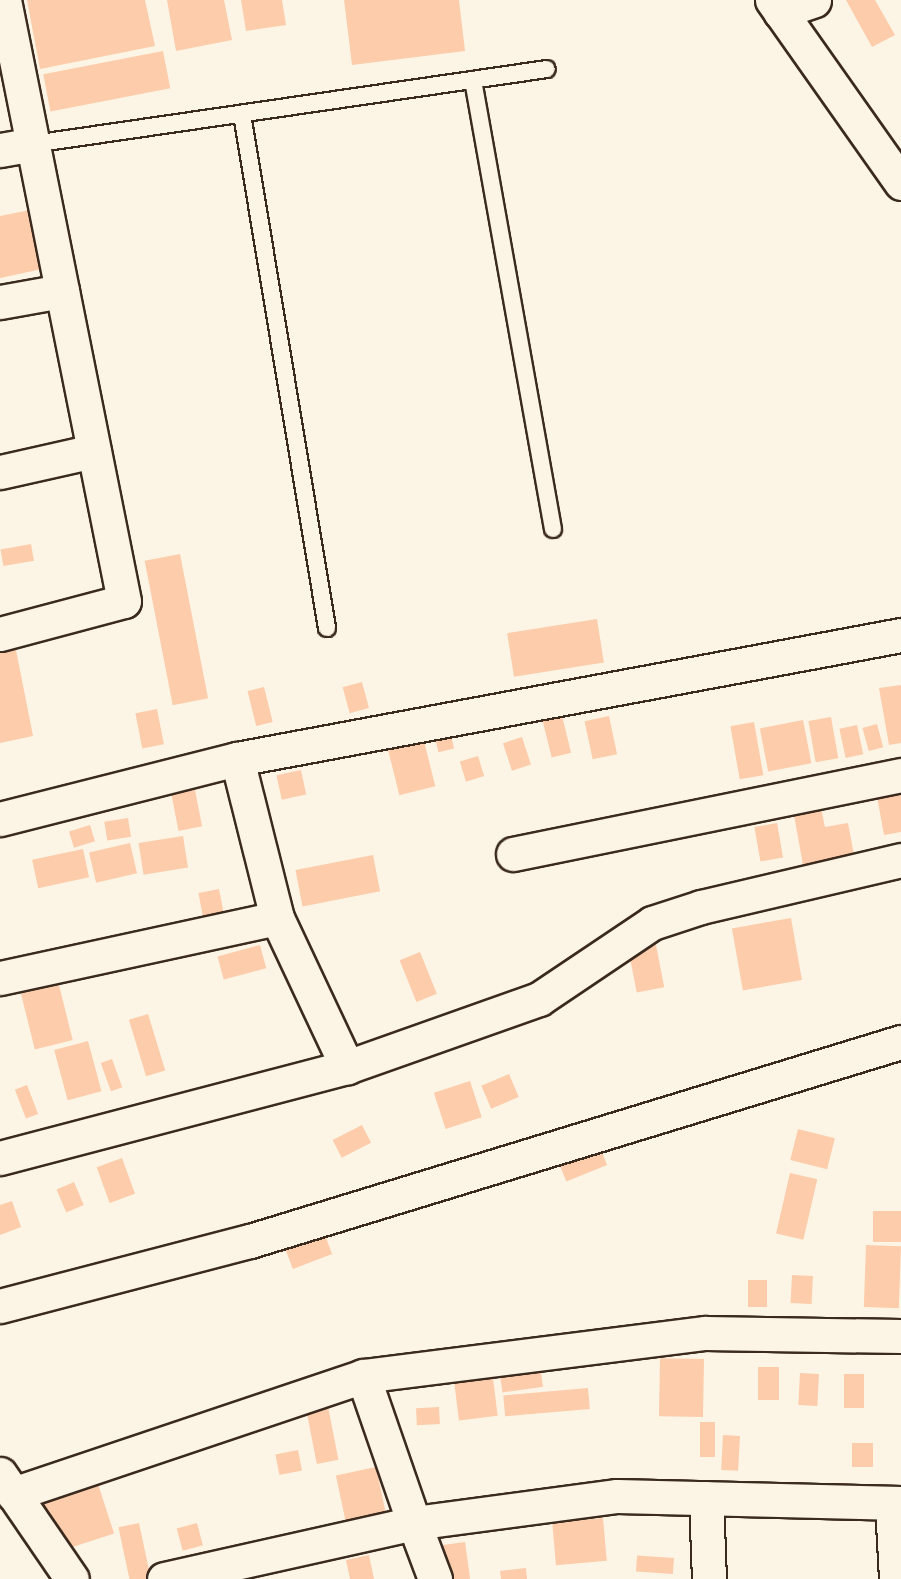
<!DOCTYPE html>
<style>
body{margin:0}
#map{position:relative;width:901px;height:1579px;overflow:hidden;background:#fcf5e5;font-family:Kalam,sans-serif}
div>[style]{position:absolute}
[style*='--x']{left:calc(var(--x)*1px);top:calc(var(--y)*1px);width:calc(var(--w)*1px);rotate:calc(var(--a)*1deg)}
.building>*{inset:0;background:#fcccab;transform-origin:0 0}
.roads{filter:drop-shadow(2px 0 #3b2a1e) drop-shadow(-2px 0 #3b2a1e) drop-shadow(0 2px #3b2a1e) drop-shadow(0 -2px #3b2a1e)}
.service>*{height:16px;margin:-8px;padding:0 8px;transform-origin:8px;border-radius:8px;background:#fcf5e5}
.minor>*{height:33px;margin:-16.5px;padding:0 16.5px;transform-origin:16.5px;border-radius:16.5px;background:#fcf5e5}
span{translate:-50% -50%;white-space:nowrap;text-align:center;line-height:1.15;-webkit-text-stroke:5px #fcf5e5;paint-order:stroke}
</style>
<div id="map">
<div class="building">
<i style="clip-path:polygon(27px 0,145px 0,155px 46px,40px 69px)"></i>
<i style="clip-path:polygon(167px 0,224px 0,232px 40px,176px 51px)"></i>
<i style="clip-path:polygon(241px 0,282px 0,286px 25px,246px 31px)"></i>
<i style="clip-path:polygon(344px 0,459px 0,465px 51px,352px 65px)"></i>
<i style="clip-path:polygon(846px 0,875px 0,895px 35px,872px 47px)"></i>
<i style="left:163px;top:51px;width:38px;height:122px;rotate:79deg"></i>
<i style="clip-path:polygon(30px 210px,42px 269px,0 278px,0 216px)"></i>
<i style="left:31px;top:544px;width:17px;height:31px;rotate:80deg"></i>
<i style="left:180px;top:554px;width:147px;height:36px;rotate:79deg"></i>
<i style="left:597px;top:619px;width:44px;height:91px;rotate:81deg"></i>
<i style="clip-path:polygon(16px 650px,33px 736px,0 743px,0 653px)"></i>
<i style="left:362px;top:682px;width:27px;height:20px;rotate:75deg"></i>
<i style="clip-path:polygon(901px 685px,901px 743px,889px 745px,879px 688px)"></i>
<i style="left:264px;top:687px;width:36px;height:17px;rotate:76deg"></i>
<i style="left:560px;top:708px;width:46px;height:20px;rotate:76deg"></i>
<i style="left:157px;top:709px;width:36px;height:22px;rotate:79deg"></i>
<i style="left:609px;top:716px;width:39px;height:25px;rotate:78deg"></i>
<i style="left:831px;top:717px;width:42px;height:23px;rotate:80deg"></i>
<i style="left:803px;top:720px;width:44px;height:44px;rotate:79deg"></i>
<i style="left:754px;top:722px;width:54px;height:24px;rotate:80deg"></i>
<i style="left:877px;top:724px;width:24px;height:15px;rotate:75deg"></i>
<i style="left:857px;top:725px;width:30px;height:18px;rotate:78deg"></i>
<i style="left:450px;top:731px;width:18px;height:16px;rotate:77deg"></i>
<i style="left:422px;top:733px;width:55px;height:37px;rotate:76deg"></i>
<i style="left:522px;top:737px;width:29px;height:20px;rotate:72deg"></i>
<i style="left:478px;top:756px;width:21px;height:19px;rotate:73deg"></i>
<i style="left:301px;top:770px;width:25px;height:25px;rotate:78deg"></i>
<i style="clip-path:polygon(901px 776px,901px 832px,884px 835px,874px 780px)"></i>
<i style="left:195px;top:790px;width:37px;height:24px;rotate:79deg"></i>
<i style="clip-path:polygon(819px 799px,825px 827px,848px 823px,854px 855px,803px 865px,792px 804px)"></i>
<i style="left:128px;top:818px;width:19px;height:24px;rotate:81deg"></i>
<i style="left:777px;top:823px;width:35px;height:23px;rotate:80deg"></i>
<i style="left:90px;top:825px;width:17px;height:22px;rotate:73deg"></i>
<i style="left:183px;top:836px;width:32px;height:45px;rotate:81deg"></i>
<i style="left:130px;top:843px;width:31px;height:42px;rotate:77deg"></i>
<i style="left:83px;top:849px;width:29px;height:52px;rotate:78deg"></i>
<i style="left:373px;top:855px;width:37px;height:79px;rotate:79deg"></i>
<i style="left:219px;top:889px;width:25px;height:21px;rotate:79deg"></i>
<i style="left:791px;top:918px;width:63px;height:60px;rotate:80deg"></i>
<i style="left:260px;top:945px;width:24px;height:44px;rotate:75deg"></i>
<i style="left:656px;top:945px;width:43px;height:28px;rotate:79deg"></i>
<i style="left:420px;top:952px;width:45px;height:22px;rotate:68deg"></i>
<i style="left:56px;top:973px;width:69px;height:39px;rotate:76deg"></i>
<i style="left:148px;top:1014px;width:59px;height:20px;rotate:73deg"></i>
<i style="left:88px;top:1041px;width:52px;height:35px;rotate:75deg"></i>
<i style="left:112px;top:1059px;width:30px;height:12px;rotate:70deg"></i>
<i style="left:509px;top:1074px;width:25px;height:30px;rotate:67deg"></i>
<i style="left:470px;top:1081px;width:38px;height:38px;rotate:72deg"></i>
<i style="left:27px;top:1085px;width:31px;height:13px;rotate:69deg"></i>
<i style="left:362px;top:1125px;width:20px;height:33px;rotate:63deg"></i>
<i style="left:798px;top:1129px;width:38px;height:32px;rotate:14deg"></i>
<i style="left:597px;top:1140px;width:27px;height:44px;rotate:68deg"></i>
<i style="left:122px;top:1158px;width:38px;height:27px;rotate:70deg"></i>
<i style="left:790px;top:1173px;width:28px;height:62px;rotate:13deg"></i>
<i style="left:74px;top:1182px;width:25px;height:19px;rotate:67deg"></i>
<i style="clip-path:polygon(12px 1201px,21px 1227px,0 1235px,0 1205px)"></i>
<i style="left:873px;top:1211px;width:28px;height:31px"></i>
<i style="left:321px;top:1225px;width:31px;height:42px;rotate:69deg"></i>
<i style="left:866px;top:1245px;width:35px;height:62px;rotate:2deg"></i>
<i style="left:792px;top:1275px;width:21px;height:28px;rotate:3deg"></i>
<i style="left:748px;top:1280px;width:19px;height:27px"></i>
<i style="left:539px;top:1358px;width:29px;height:41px;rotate:82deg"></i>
<i style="left:704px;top:1359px;width:58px;height:44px;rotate:91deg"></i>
<i style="left:758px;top:1367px;width:21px;height:33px"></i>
<i style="left:800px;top:1373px;width:19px;height:32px;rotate:3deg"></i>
<i style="left:844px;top:1374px;width:20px;height:34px"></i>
<i style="left:493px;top:1378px;width:38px;height:39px;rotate:83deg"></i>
<i style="left:588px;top:1388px;width:21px;height:85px;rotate:85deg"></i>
<i style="left:326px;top:1396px;width:65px;height:22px;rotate:79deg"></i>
<i style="left:439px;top:1407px;width:17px;height:23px;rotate:87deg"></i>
<i style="left:700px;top:1422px;width:15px;height:35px"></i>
<i style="left:723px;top:1435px;width:17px;height:35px;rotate:3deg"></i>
<i style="left:852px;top:1443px;width:21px;height:24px"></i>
<i style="left:298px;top:1450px;width:21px;height:23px;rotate:79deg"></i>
<i style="left:376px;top:1467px;width:47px;height:41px;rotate:78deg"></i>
<i style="left:98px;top:1484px;width:52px;height:58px;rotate:72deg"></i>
<i style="left:603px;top:1518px;width:43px;height:51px;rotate:85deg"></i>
<i style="left:139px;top:1523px;width:56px;height:21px;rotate:78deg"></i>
<i style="left:197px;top:1523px;width:23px;height:21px;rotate:75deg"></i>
<i style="left:465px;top:1542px;width:37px;height:26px;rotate:82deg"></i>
<i style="clip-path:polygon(369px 1555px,374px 1579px,350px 1579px,346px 1560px)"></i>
<i style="left:674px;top:1558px;width:16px;height:37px;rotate:94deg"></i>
<i style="clip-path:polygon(526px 1568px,527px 1579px,501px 1579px,500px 1571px)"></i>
</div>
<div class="roads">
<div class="service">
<i style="--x:473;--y:80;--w:456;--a:79.9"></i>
<i style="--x:242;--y:114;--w:521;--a:80.61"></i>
<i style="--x:33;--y:144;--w:519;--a:-8.3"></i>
</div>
<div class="minor">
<i style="--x:772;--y:0;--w:224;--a:54.8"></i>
<i style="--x:780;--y:12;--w:36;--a:-19"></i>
<i style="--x:0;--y:150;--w:34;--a:-10"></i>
<i style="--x:0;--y:302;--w:63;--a:-10.1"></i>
<i style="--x:0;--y:472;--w:96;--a:-12.6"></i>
<i style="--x:0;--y:634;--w:128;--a:-14.9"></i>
<i style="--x:124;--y:601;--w:613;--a:-101.29"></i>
<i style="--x:0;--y:819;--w:244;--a:-14.2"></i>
<i style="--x:237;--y:759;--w:675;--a:-10.58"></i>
<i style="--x:513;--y:854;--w:396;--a:-11.5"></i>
<i style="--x:277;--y:918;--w:165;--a:64.8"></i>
<i style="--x:0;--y:978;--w:283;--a:-12.2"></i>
<i style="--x:277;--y:918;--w:164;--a:-104.1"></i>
<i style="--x:0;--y:1158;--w:359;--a:-14.7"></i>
<i style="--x:347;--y:1067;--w:204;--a:-19.5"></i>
<i style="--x:539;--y:999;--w:136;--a:-33.9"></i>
<i style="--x:652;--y:923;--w:52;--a:-18.1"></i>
<i style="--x:701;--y:907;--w:205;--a:-13.2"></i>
<i style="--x:0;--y:1306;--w:258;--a:-14.6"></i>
<i style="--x:250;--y:1241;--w:681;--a:-17"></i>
<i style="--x:363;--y:1376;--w:156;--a:70.9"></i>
<i style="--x:414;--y:1523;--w:205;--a:-7.6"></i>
<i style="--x:617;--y:1496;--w:284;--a:1.4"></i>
<i style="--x:0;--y:1474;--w:127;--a:55.6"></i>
<i style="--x:13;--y:1494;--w:369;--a:-18.6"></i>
<i style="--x:363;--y:1376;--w:345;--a:-7.2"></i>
<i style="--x:705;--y:1333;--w:196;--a:0.9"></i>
<i style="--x:706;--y:1498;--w:81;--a:87.9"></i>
<i style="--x:892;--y:1504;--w:75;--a:86.9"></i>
<i style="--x:164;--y:1579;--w:256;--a:-12.6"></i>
<i style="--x:414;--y:1523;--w:60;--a:69.4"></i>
</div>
</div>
</div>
